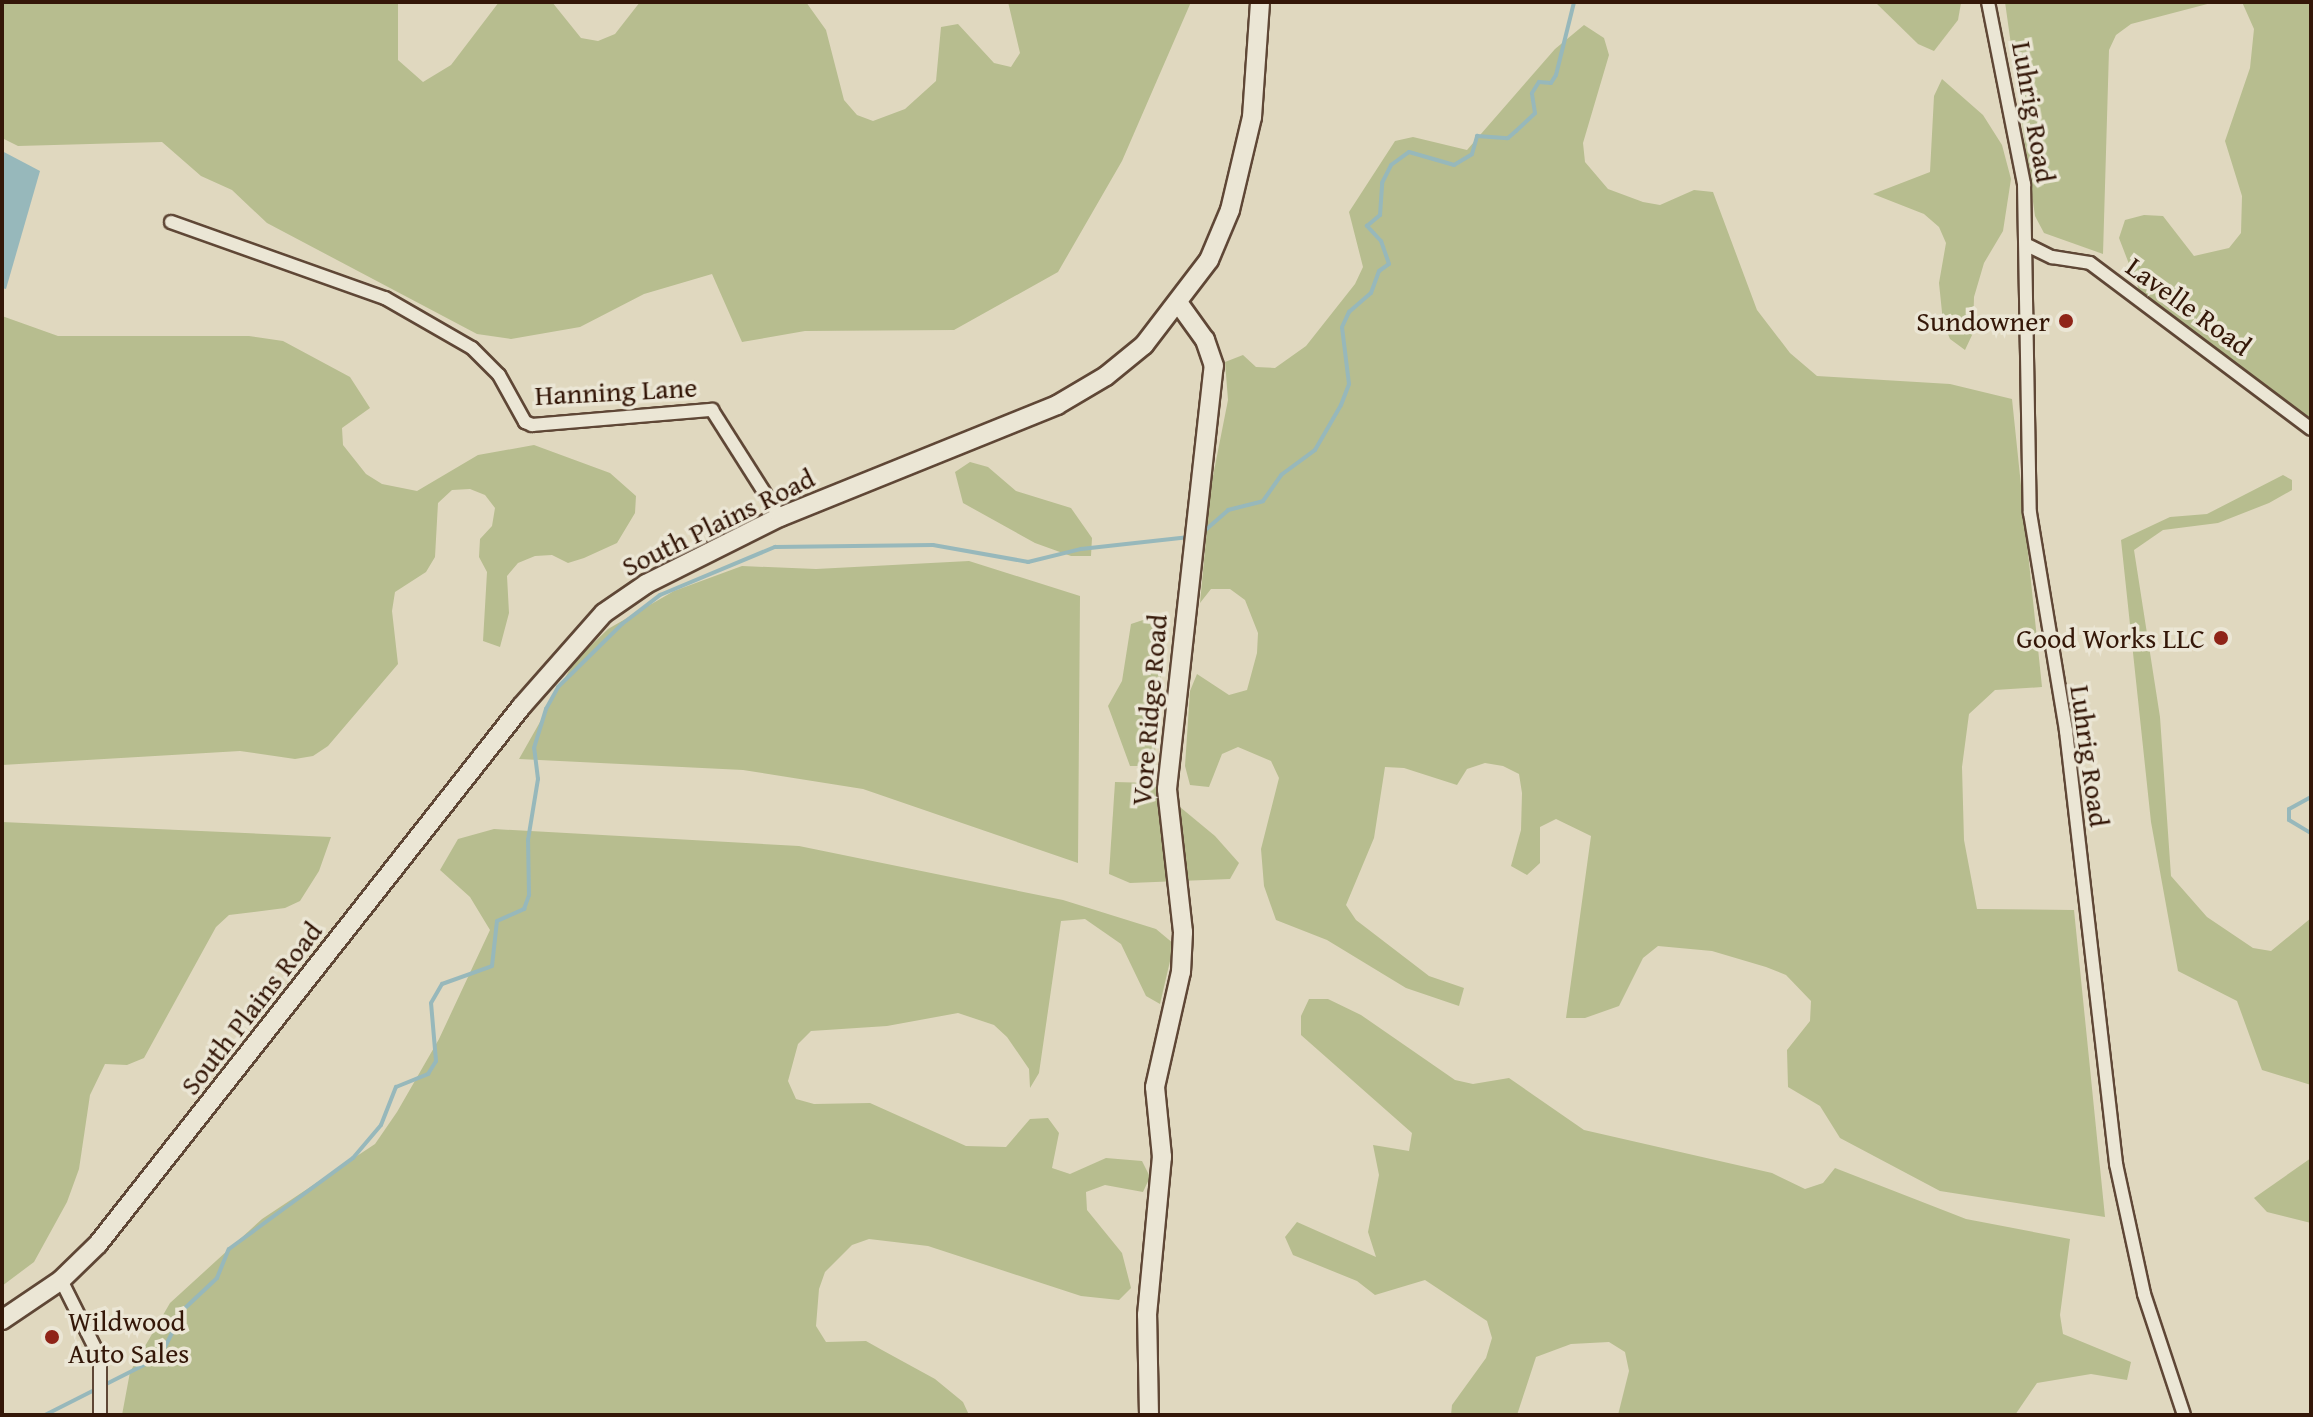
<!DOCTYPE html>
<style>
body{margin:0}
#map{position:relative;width:2313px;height:1417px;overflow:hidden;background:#e0d8bf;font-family:"Gentium Book Plus",serif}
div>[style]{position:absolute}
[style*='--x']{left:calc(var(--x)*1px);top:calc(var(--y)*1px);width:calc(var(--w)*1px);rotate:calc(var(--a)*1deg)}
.green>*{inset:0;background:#b7bd8f}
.water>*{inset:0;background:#97b8bb}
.stream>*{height:4px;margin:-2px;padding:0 2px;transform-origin:2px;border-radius:2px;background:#97b8bb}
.roads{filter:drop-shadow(2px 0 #5f4736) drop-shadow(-2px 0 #5f4736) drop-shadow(0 2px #5f4736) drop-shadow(0 -2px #5f4736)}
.street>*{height:12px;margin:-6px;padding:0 6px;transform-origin:6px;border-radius:6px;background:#ebe6d5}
.secondary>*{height:18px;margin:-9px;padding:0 9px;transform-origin:9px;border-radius:9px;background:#ebe6d5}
.dots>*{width:22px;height:22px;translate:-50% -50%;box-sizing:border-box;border:4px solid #ebe6d5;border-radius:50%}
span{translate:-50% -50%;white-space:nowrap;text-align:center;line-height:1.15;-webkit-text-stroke:7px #ebe6d5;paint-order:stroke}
.street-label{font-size:28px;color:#341708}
.poi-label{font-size:28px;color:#341708}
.right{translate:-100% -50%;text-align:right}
.left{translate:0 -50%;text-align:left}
.frame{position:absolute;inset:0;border:4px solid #341708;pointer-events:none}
</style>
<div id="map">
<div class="green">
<i style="clip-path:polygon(2px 2px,398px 2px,398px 60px,423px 82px,451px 65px,499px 2px,552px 2px,581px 38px,598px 41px,615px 34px,640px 2px,806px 2px,826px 30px,844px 100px,857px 115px,873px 121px,905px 109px,936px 81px,941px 27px,958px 24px,994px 63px,1011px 67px,1020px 53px,1008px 2px,1191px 2px,1122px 161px,1058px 272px,954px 330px,805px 331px,742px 342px,712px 274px,644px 294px,580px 327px,511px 339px,477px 334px,267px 223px,232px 190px,201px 176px,162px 142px,18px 146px,2px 138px)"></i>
<i style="clip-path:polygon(1875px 2px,1961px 2px,1961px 3px,1958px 20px,1934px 51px,1918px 44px)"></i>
<i style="clip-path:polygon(2005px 2px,2215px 2px,2131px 24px,2116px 35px,2109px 50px,2103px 254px,2044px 233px,2035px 216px)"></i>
<i style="clip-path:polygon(2242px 2px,2311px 2px,2311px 419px,2139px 290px,2119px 238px,2125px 220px,2144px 215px,2163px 216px,2194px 256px,2229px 248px,2241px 233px,2242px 196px,2225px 141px,2250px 68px,2254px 29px)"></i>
<i style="clip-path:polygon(1584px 25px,1604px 38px,1609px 55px,1583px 143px,1585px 162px,1608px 189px,1643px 202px,1660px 205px,1694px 190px,1713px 192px,1757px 310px,1790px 353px,1817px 376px,1950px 384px,2012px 399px,2042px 687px,1995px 690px,1969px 714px,1962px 767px,1964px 840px,1977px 909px,2074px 910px,2105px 1217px,1940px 1191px,1840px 1138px,1820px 1106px,1788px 1087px,1787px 1050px,1810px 1021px,1811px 1001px,1786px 975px,1766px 967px,1712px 951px,1658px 946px,1643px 958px,1619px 1006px,1585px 1018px,1566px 1018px,1591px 836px,1556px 819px,1540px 827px,1540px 863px,1527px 875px,1511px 866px,1521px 830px,1522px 793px,1519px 774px,1503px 766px,1485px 763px,1467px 769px,1457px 785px,1404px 768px,1385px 767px,1374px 838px,1346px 905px,1356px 920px,1429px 976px,1464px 988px,1459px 1006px,1406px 988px,1327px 940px,1276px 920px,1264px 886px,1261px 849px,1279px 778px,1271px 761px,1238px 747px,1222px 754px,1209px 787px,1190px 785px,1185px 766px,1190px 691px,1197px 674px,1229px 695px,1247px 690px,1257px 653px,1258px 633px,1245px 600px,1230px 589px,1211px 589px,1200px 603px,1211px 486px,1228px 400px,1225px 362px,1243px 355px,1256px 367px,1275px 368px,1306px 346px,1355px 284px,1363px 267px,1349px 212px,1395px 141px,1413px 137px,1467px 150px,1555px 49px)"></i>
<i style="clip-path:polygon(1942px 79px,1983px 115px,2002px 145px,2011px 179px,2003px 231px,1984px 263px,1974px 297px,1973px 333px,1965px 350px,1950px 339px,1943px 322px,1939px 283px,1946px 243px,1939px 227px,1924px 214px,1873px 194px,1930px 172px,1934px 96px)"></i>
<i style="clip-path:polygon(2px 316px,58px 336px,249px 336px,283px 341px,350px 377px,370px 408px,342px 428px,343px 445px,366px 474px,382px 484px,417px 491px,478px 455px,534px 445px,610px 473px,636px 496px,635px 513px,617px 543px,584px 558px,568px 563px,552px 555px,535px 556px,518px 563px,507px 576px,509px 613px,500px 647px,483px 641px,487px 572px,479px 557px,480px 539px,492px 526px,495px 508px,485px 495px,470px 489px,452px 490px,438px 503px,435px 557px,426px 572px,395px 592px,392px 611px,398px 664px,328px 746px,313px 756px,295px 759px,240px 751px,2px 765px)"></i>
<i style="clip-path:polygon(970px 462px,988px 467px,1016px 491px,1071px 508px,1092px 538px,1091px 556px,1071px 556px,1035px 543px,963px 503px,955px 472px)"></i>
<i style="clip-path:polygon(2283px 475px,2292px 480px,2292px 490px,2269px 503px,2218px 523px,2163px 530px,2134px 550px,2160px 717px,2171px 876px,2207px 917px,2253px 948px,2271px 951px,2311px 918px,2311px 1085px,2262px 1070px,2237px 1001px,2178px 971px,2151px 822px,2121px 540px,2170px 517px,2207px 514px)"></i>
<i style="clip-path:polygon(969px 561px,1080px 596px,1078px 863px,863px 789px,743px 770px,519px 759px,574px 662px,608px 629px,674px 591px,742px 566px,816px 569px)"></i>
<i style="clip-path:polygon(1149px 618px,1165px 627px,1154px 766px,1130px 766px,1108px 706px,1122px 681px,1131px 624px)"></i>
<i style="clip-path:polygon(1115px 782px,1151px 783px,1215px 836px,1239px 863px,1230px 879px,1130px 883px,1109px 874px)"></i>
<i style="clip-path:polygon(2px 822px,331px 837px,319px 871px,300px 901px,285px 908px,229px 915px,216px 927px,144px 1058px,127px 1065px,105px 1064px,90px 1095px,79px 1169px,67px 1202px,34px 1262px,2px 1286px)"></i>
<i style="clip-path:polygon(494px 829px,799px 846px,1063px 900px,1156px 929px,1174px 944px,1160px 1004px,1146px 996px,1121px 944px,1085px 919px,1061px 921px,1039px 1073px,1030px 1088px,1029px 1069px,1007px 1037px,994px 1025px,958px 1013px,887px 1026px,811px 1031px,798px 1044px,788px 1081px,796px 1099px,814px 1104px,870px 1103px,966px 1146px,1006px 1147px,1030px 1119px,1048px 1118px,1059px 1133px,1052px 1168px,1070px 1174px,1106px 1158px,1142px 1161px,1150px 1177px,1143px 1192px,1105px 1185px,1086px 1192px,1087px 1210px,1122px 1253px,1131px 1288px,1119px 1300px,1081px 1296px,928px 1246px,869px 1239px,852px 1245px,825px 1272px,819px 1289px,816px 1326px,826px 1342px,866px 1341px,882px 1350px,935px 1379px,963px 1402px,969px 1415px,122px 1415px,130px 1372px,170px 1303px,262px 1219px,375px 1144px,397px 1112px,439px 1039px,490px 930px,470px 897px,440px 870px,458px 839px)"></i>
<i style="clip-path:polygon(1309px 999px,1328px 999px,1361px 1015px,1455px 1080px,1473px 1084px,1509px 1078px,1584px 1130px,1772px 1173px,1805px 1189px,1823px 1183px,1835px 1168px,1966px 1219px,2070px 1239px,2060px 1315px,2063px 1334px,2131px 1362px,2127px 1380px,2091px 1374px,2037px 1383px,2015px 1415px,1618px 1415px,1629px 1371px,1625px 1352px,1609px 1342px,1571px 1344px,1536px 1357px,1517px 1415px,1451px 1415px,1452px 1405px,1486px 1358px,1492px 1338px,1487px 1321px,1425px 1280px,1375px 1295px,1357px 1281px,1293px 1255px,1285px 1237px,1297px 1222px,1376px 1257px,1368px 1232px,1379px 1175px,1373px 1145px,1409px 1151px,1412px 1133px,1301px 1035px,1301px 1016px)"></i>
<i style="clip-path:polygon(2311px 1158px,2311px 1223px,2267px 1212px,2254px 1198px)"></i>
</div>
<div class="water">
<i style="clip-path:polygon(2px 151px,40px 171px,6px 289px,2px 288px)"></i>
</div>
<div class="stream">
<i style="--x:1202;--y:533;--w:35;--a:-41"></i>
<i style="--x:1228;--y:510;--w:36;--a:-14"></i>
<i style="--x:1263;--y:501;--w:32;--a:-55"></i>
<i style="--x:1281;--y:475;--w:42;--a:-36.3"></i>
<i style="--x:1315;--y:450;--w:52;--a:-60"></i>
<i style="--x:1341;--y:405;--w:22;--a:-69"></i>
<i style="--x:1349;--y:384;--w:57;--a:-97"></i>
<i style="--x:1342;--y:327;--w:17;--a:-65"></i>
<i style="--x:1349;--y:312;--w:29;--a:-41"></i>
<i style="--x:1371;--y:293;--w:23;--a:-70"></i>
<i style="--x:1379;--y:271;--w:12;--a:-35"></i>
<i style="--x:1389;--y:264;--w:24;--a:-109"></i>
<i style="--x:1381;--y:241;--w:21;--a:-133"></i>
<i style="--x:1367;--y:226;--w:17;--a:-40"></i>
<i style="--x:1380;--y:215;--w:32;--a:-86"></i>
<i style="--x:1382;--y:183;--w:20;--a:-63"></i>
<i style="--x:1391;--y:165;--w:22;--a:-36"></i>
<i style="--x:1409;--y:152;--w:47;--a:16.1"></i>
<i style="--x:1454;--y:165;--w:21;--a:-31"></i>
<i style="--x:1472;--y:154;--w:19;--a:-74"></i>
<i style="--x:1477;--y:136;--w:31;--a:4"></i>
<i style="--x:1508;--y:138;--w:11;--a:-41"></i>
<i style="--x:1516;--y:131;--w:26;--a:-43"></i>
<i style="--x:1535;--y:113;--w:20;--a:-99"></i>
<i style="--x:1532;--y:93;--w:13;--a:-58"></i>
<i style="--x:1539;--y:82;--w:12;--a:5"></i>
<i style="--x:1551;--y:83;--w:9;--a:-58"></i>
<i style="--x:1556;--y:75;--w:75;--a:-76.1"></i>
<i style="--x:2311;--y:797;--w:25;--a:151"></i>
<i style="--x:2289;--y:809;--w:11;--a:90"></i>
<i style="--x:2289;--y:820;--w:26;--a:31"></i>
<i style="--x:45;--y:1415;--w:129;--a:-26.8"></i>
<i style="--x:160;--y:1357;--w:54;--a:-63.4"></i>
<i style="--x:184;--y:1309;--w:45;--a:-43.2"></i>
<i style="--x:217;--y:1278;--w:31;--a:-68"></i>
<i style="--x:229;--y:1249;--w:154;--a:-36.3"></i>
<i style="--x:353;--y:1158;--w:43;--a:-49.7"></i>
<i style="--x:381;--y:1125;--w:41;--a:-68.5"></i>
<i style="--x:396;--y:1087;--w:35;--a:-22"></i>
<i style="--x:428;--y:1074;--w:15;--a:-58"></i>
<i style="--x:436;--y:1061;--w:58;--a:-94.9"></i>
<i style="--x:431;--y:1003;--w:22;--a:-60"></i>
<i style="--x:442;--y:984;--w:53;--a:-19.8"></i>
<i style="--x:492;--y:966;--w:45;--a:-83.7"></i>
<i style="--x:497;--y:921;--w:30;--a:-24"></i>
<i style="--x:524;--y:909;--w:15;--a:-70"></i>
<i style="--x:529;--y:895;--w:55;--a:-91"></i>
<i style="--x:528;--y:840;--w:62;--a:-80.7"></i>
<i style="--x:538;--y:779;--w:31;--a:-97"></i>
<i style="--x:534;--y:748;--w:41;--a:-72.9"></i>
<i style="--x:546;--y:709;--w:25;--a:-61"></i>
<i style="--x:558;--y:687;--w:90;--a:-44.5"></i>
<i style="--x:622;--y:624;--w:48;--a:-37.3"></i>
<i style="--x:660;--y:595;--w:125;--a:-22.7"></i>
<i style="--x:775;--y:547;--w:158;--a:-0.7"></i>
<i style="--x:933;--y:545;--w:97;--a:10.1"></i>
<i style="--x:1028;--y:562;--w:55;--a:-13.8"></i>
<i style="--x:1081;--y:549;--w:109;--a:-6.3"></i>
</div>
<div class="roads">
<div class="street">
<i style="--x:1988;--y:2;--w:186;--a:78.8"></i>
<i style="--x:2024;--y:184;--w:329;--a:89"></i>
<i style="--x:2030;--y:513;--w:221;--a:80.6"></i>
<i style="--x:2066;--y:731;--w:436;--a:83.4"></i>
<i style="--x:2116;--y:1164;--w:133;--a:77.8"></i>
<i style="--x:2144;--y:1294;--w:127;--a:71.7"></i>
<i style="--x:171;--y:222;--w:227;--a:19.6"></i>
<i style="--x:385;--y:298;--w:100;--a:29.9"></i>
<i style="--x:472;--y:348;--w:38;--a:45"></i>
<i style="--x:499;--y:375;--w:54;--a:61"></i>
<i style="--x:525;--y:422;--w:8;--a:23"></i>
<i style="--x:532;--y:425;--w:181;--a:-4.8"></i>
<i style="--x:712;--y:410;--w:127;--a:57.6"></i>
<i style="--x:2027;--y:245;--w:28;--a:26"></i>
<i style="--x:2052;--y:257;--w:38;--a:9"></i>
<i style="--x:2090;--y:263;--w:276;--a:36.9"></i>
<i style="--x:61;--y:1280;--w:87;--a:63.4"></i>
<i style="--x:100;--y:1358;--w:57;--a:90"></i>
</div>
<div class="secondary">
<i style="--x:2;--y:1320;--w:71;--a:-34.1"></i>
<i style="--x:61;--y:1280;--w:52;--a:-44.2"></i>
<i style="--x:98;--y:1244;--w:684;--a:-51.77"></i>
<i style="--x:521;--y:707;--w:125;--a:-48.6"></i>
<i style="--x:604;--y:613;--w:51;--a:-34.6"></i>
<i style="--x:646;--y:584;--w:150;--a:-26.6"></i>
<i style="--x:780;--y:517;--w:299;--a:-22"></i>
<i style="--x:1057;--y:405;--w:57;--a:-30.6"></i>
<i style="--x:1106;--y:376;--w:49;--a:-39.2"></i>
<i style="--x:1144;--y:345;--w:107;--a:-52.6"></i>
<i style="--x:1209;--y:260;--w:54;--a:-67.2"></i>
<i style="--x:1230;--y:210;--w:96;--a:-76.7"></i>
<i style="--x:1252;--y:117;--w:115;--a:-86"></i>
<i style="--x:1149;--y:1415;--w:100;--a:-91.1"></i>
<i style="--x:1147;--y:1315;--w:159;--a:-84.6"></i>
<i style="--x:1162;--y:1157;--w:70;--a:-95.7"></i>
<i style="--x:1155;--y:1087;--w:118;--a:-77.3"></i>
<i style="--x:1181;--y:972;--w:40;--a:-87.1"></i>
<i style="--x:1183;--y:932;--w:144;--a:-96.4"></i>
<i style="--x:1167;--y:789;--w:426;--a:-83.7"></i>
<i style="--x:1214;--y:366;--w:28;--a:-109"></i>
<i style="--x:1205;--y:340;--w:44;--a:-125.8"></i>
</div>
</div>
<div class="dots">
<i style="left:2066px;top:321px;background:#8f2418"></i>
<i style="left:2221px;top:638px;background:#8f2418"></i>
<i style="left:52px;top:1337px;background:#8f2418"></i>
</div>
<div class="street-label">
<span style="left:2034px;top:112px;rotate:80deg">Luhrig Road</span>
<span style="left:2189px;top:306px;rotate:36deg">Lavelle Road</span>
<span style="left:616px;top:391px;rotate:-3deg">Hanning Lane</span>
<span style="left:718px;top:522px;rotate:-26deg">South Plains Road</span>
<span style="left:1149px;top:710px;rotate:-85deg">Vore Ridge Road</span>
<span style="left:2090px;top:756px;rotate:82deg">Luhrig Road</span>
<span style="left:251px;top:1008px;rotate:-52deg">South Plains Road</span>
</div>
<div class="poi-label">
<span class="right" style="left:2050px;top:321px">Sundowner</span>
<span class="right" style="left:2205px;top:638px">Good Works LLC</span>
<span class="left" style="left:68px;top:1337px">Wildwood<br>Auto Sales</span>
</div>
<div class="frame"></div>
</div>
